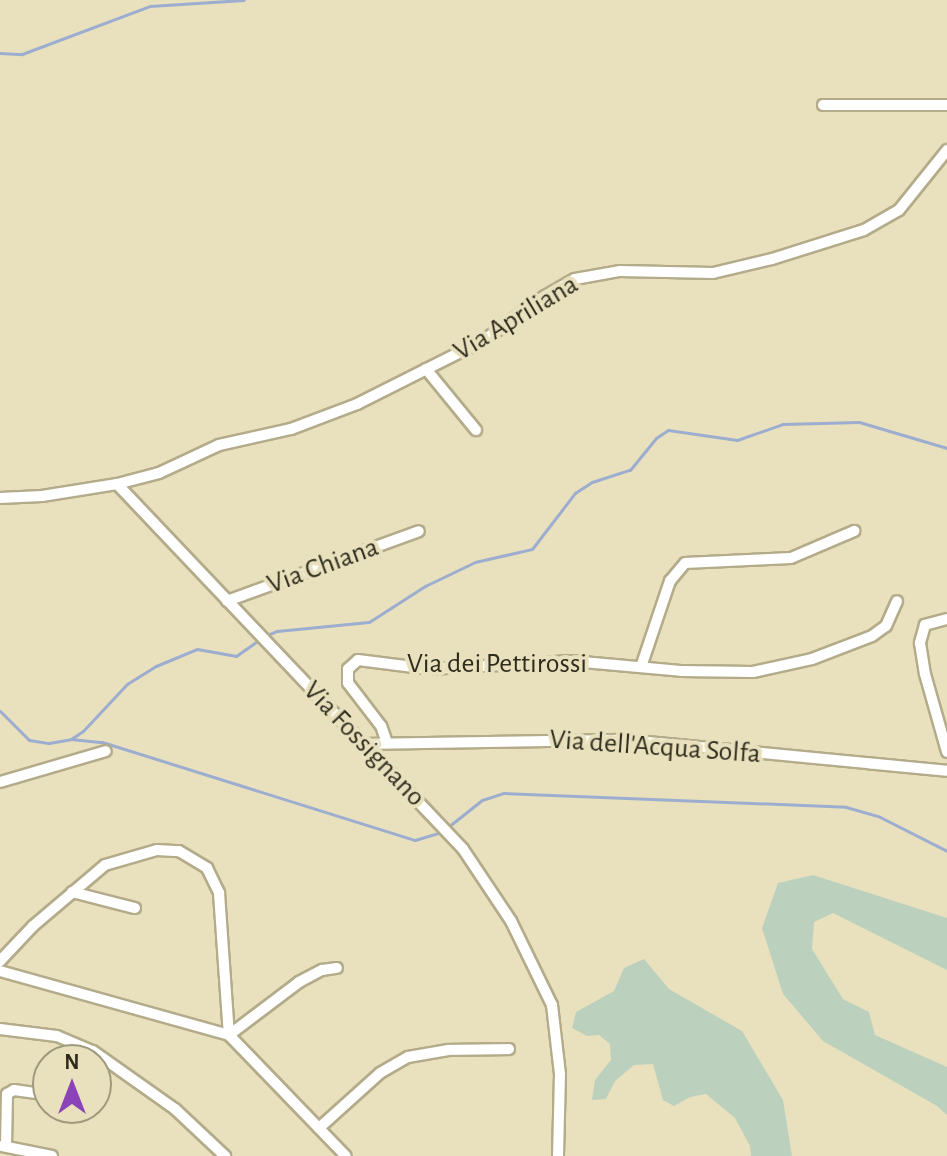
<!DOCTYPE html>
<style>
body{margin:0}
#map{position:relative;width:947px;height:1156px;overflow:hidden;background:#e9e1bd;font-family:"Alegreya Sans",sans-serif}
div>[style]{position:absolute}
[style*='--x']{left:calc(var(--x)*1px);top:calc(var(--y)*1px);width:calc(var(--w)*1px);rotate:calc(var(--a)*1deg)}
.green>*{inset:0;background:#bcd0be}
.stream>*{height:3px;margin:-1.5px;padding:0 1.5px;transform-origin:1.5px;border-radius:1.5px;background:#9cadcf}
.roads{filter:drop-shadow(2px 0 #b3ab89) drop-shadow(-2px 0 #b3ab89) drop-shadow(0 2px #b3ab89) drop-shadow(0 -2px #b3ab89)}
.minor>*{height:10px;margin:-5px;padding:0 5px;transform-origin:5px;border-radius:5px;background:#fff}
span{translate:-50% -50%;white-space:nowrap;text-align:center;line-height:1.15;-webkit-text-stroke:8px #e9e1bd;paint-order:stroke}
.street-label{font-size:28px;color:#2f2c1e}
.north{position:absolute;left:32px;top:1044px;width:80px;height:80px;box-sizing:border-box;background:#e9e1bd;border:2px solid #9f997d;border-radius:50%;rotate:0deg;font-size:22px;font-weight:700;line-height:32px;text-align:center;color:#2f2c1e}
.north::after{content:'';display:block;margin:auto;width:28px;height:36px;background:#8a44b7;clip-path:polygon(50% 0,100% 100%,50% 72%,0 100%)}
</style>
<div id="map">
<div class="green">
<i style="clip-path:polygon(813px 875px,947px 918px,947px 970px,833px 913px,814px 922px,812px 949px,843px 999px,869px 1012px,875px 1035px,947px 1067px,947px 1115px,937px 1106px,823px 1041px,783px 994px,762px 928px,778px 883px)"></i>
<i style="clip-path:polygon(644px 959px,669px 989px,742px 1031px,783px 1100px,792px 1156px,751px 1156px,750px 1146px,735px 1118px,706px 1094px,690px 1097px,674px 1106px,663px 1100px,653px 1064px,634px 1065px,615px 1081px,606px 1099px,592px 1100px,595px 1080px,611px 1060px,610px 1044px,599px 1035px,587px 1036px,572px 1028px,576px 1012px,614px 991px,624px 968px)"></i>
</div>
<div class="stream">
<i style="--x:0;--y:53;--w:22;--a:3"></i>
<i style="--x:22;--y:54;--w:137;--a:-20.6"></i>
<i style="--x:150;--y:6;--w:94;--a:-3.7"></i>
<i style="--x:265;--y:636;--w:13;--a:-23"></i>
<i style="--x:277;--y:631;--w:92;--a:-5.6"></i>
<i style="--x:369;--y:622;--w:67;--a:-32.7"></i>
<i style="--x:425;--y:586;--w:55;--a:-25.6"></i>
<i style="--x:475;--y:562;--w:58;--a:-12.8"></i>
<i style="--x:532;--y:549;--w:71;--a:-52.5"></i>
<i style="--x:575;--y:493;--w:20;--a:-33"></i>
<i style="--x:592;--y:482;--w:40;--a:-18"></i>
<i style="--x:630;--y:470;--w:41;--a:-50.9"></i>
<i style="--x:656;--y:438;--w:14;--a:-34"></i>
<i style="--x:668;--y:430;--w:70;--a:8.2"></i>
<i style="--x:737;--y:440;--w:49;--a:-19.2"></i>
<i style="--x:783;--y:424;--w:76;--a:-1.5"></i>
<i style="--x:859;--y:422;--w:92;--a:16.5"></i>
<i style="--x:0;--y:711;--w:41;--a:45"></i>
<i style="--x:29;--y:740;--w:20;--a:9"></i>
<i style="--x:49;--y:743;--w:22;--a:-10"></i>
<i style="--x:71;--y:739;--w:14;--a:-34"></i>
<i style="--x:83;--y:731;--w:64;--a:-46.9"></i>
<i style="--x:127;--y:684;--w:34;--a:-32"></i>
<i style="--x:156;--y:666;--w:44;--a:-22.5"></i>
<i style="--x:197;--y:649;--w:40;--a:10"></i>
<i style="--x:236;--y:656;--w:28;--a:-35"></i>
<i style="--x:71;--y:739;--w:31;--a:6"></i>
<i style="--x:102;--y:742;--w:328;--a:17.4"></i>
<i style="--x:415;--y:840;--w:28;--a:-17"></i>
<i style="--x:448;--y:827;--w:43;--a:-38.5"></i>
<i style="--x:482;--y:800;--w:23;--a:-18"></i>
<i style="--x:504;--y:793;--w:342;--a:2.3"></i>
<i style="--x:846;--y:807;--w:35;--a:16"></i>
<i style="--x:880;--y:817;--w:75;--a:26.9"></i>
</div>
<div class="roads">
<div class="minor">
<i style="--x:823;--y:105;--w:124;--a:0"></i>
<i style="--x:426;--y:369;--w:79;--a:50.7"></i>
<i style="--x:117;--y:484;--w:43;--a:-14.7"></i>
<i style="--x:159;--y:473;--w:66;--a:-25"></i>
<i style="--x:219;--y:445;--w:74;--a:-12.5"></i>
<i style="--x:291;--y:429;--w:71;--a:-20.7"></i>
<i style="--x:357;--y:404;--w:142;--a:-26.7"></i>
<i style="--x:484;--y:340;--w:75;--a:-35.8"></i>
<i style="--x:545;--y:296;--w:34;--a:-30"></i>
<i style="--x:575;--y:279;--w:46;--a:-10.1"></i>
<i style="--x:620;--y:271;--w:93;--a:1.2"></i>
<i style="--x:713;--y:273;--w:61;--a:-13.3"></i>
<i style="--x:772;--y:259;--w:96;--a:-17.5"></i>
<i style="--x:864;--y:230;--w:40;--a:-29.7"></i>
<i style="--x:899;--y:210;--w:77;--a:-51.3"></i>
<i style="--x:0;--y:498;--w:42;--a:-2.7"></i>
<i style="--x:42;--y:496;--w:76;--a:-9.1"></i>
<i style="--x:117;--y:484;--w:503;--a:46.53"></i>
<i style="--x:463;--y:849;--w:87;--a:56.3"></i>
<i style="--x:511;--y:921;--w:93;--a:64"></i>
<i style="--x:552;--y:1005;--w:69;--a:83.4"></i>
<i style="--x:560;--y:1074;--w:82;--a:91.4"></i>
<i style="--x:227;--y:601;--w:204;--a:-20"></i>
<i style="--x:947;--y:619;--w:23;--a:165"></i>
<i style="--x:925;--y:625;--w:19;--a:106"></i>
<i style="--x:920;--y:643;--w:31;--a:81"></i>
<i style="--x:925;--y:674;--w:81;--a:74.2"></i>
<i style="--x:641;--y:667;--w:91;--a:-71.4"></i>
<i style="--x:670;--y:581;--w:23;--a:-50"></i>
<i style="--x:685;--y:563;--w:106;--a:-2.7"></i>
<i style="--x:791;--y:558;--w:69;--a:-23.2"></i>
<i style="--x:387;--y:743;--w:18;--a:-109"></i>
<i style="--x:381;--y:726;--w:54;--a:-127.5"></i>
<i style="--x:348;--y:683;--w:14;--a:-90"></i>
<i style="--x:348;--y:669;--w:13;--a:-42"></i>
<i style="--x:358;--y:660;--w:72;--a:7.2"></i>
<i style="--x:429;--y:669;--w:143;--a:-3.2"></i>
<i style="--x:572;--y:661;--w:109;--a:5.2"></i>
<i style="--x:681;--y:671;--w:72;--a:0.8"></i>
<i style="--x:753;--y:672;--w:60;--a:-12.4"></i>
<i style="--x:812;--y:659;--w:64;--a:-21"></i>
<i style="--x:872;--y:636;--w:17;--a:-36"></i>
<i style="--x:886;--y:626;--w:27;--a:-66"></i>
<i style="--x:363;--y:744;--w:264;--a:-0.9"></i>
<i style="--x:627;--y:740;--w:321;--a:5.5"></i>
<i style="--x:0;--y:782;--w:110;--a:-16.3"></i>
<i style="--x:72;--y:892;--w:65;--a:14.3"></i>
<i style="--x:0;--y:961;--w:48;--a:-46.7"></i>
<i style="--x:33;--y:926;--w:94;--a:-40.3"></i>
<i style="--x:105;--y:865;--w:54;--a:-16.1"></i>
<i style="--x:157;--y:850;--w:22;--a:3"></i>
<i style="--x:179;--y:851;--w:33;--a:31"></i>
<i style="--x:207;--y:868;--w:28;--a:64"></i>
<i style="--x:219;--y:893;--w:142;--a:86"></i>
<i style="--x:0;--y:971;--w:238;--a:15.6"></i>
<i style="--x:229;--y:1035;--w:168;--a:46"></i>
<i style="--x:0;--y:1029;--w:57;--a:7"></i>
<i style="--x:57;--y:1036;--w:39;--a:23"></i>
<i style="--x:93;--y:1051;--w:100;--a:35.3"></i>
<i style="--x:175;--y:1109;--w:69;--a:43.2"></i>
<i style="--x:229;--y:1035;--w:88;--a:-37.1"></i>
<i style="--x:299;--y:982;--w:26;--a:-28"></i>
<i style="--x:322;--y:970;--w:15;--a:-8"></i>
<i style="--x:319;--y:1128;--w:82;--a:-42"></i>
<i style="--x:380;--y:1073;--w:32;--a:-30"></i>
<i style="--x:408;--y:1057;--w:41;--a:-9.9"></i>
<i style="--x:448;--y:1050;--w:61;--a:-0.9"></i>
<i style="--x:2;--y:1146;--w:51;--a:11.3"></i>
<i style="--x:6;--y:1146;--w:52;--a:-88.9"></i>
<i style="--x:7;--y:1094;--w:8;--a:-30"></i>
<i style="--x:14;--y:1090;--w:28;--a:8"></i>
</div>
</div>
<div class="street-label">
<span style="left:516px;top:318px;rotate:-31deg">Via Apriliana</span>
<span style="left:323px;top:566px;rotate:-20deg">Via Chiana</span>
<span style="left:497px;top:664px">Via dei Pettirossi</span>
<span style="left:364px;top:744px;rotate:46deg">Via Fossignano</span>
<span style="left:655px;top:747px;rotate:4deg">Via dell'Acqua Solfa</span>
</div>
<div class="north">N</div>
</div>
